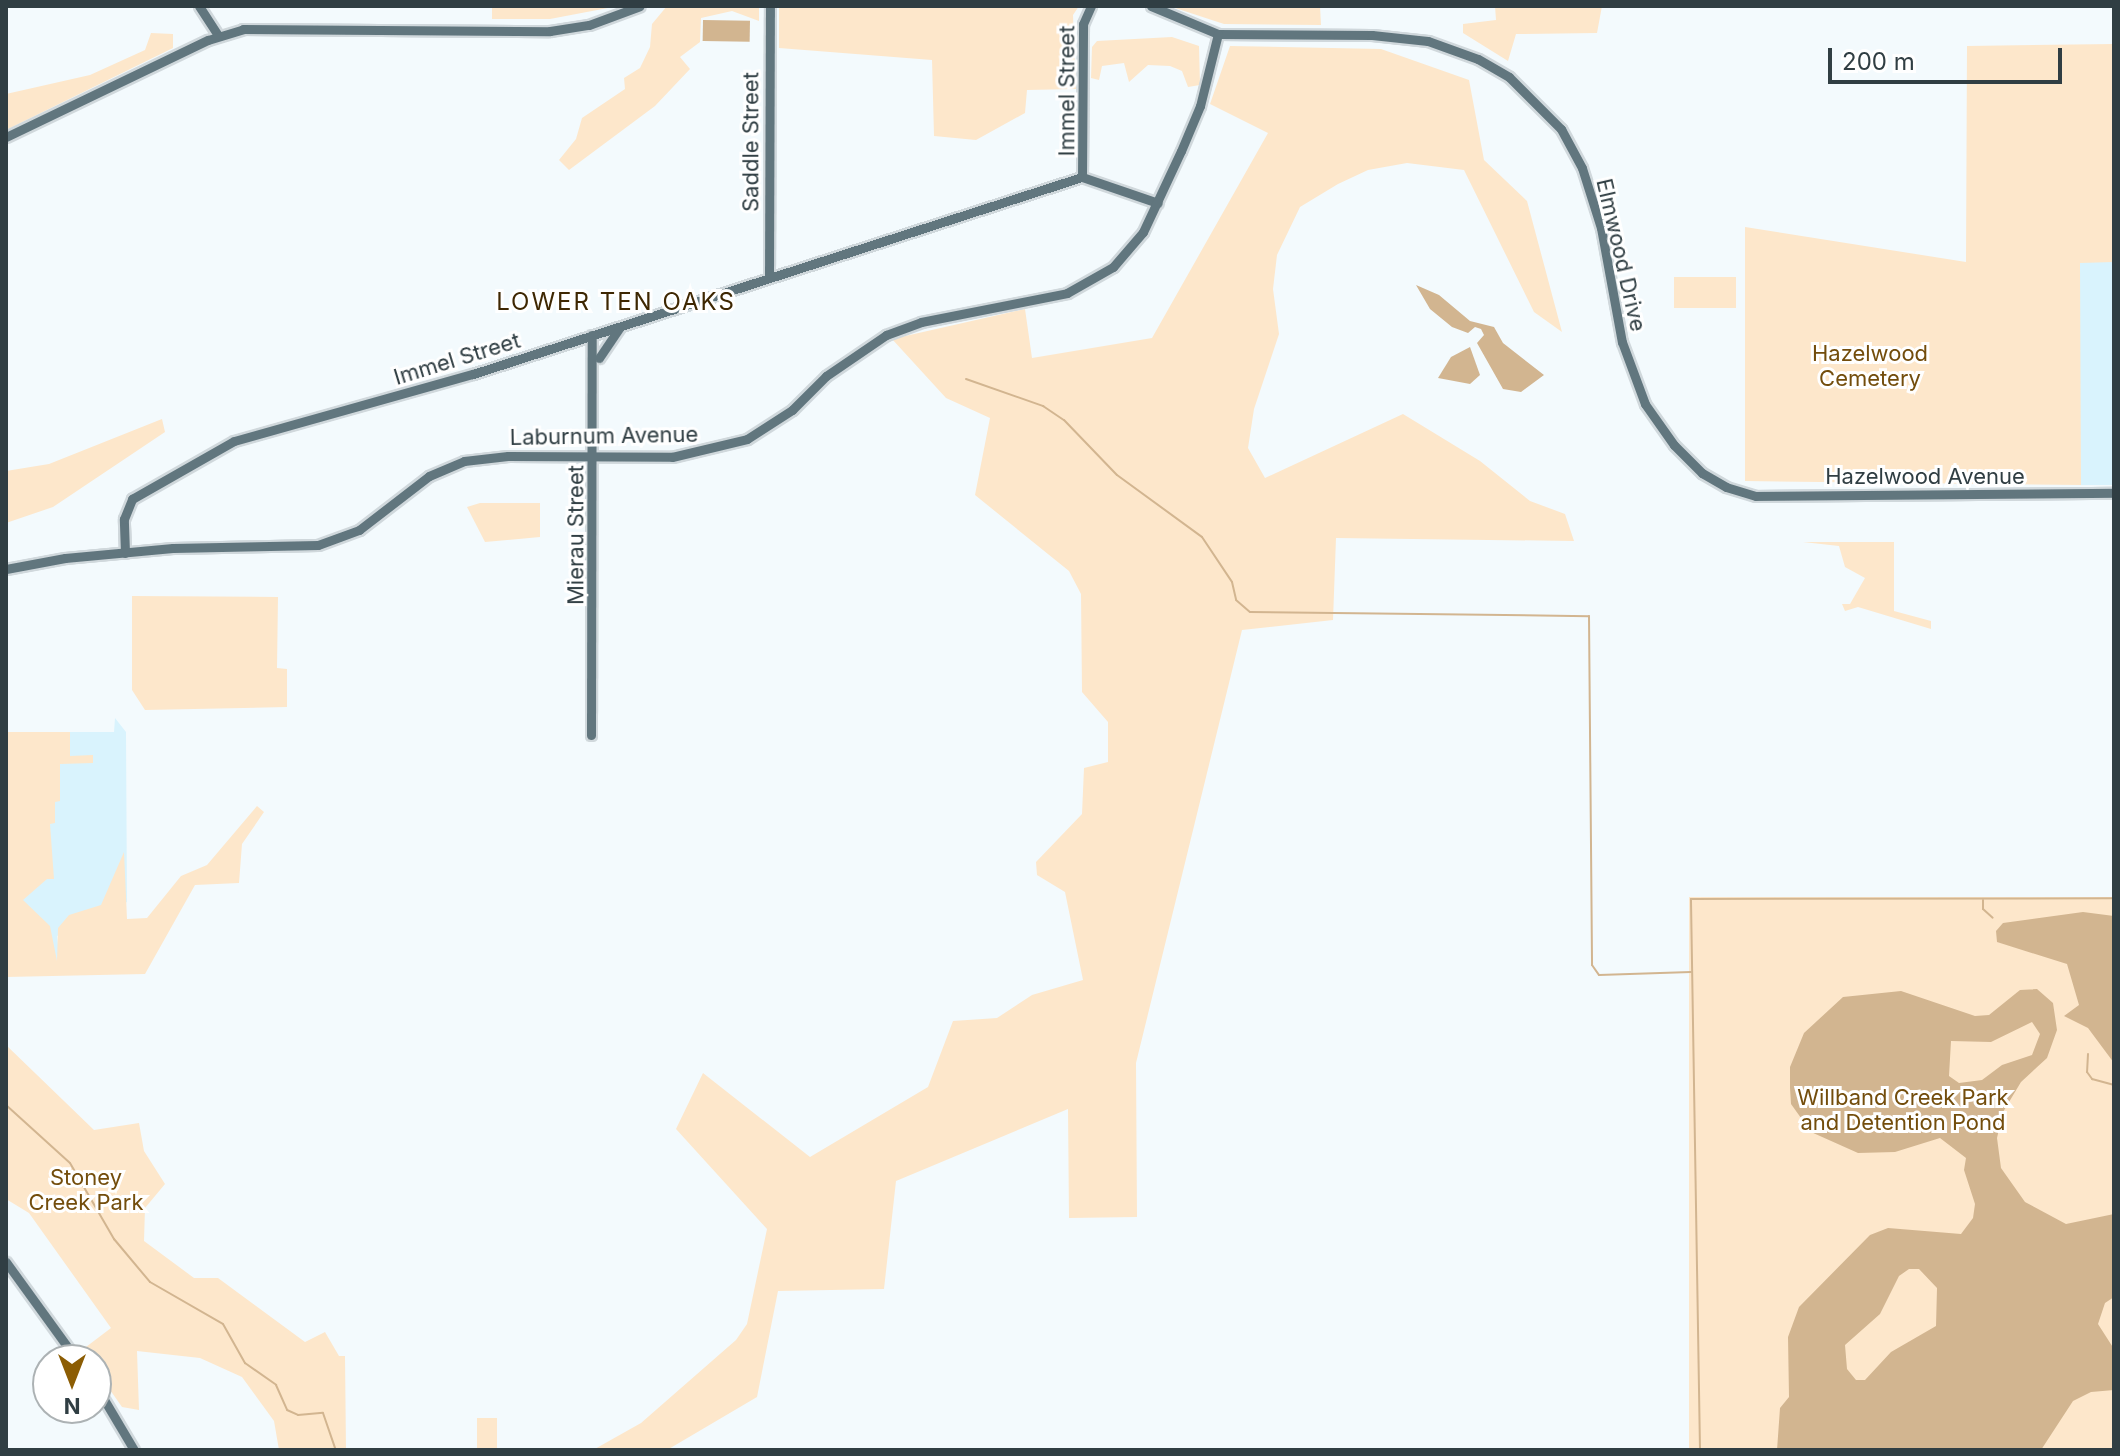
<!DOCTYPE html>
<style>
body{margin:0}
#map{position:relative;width:2120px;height:1456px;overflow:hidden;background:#f3fafd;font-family:Inter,sans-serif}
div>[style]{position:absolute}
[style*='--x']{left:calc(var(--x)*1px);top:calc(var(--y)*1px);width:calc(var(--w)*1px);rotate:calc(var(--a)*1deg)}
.built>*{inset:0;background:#d9f3fd;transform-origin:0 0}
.green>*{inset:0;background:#fde7cb;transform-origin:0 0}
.water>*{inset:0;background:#d2b590;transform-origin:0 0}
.stream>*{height:2px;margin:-1px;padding:0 1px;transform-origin:1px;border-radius:1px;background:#d2b590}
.roads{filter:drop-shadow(2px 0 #d0d8dc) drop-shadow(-2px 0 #d0d8dc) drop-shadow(0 2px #d0d8dc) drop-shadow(0 -2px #d0d8dc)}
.secondary>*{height:9px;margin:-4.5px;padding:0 4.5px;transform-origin:4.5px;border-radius:4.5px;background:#61767e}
span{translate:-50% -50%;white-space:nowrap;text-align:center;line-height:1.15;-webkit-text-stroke:6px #fff;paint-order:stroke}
.street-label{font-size:22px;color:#303e43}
.park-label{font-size:22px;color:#734d0c}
.neighbourhood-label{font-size:24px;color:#3e2702;letter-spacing:2px}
.frame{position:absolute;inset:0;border:8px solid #303e43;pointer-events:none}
.north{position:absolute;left:32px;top:1344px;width:80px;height:80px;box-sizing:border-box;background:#fff;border:2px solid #acb2b4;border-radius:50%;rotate:180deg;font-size:22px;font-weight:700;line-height:32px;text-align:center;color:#303e43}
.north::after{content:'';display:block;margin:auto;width:28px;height:36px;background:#8c5d04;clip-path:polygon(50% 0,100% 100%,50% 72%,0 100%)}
.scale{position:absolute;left:1828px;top:48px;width:234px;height:36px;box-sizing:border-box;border:4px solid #303e43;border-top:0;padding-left:10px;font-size:24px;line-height:28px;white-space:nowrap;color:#303e43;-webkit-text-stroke:6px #fff;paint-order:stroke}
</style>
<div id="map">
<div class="built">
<i style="left:2080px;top:262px;width:34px;height:223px"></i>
<i style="clip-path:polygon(115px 718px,126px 732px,127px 902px,57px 936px,60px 960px,6px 970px,6px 732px,114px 732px)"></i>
</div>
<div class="green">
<i style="clip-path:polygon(492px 6px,613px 6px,613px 7px,550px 19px,492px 19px)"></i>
<i style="clip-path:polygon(667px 6px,759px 6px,759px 21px,732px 11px,701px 18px,700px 42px,680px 57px,690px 69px,655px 106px,569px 170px,559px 160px,576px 139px,582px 118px,625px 89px,624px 78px,640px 68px,650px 47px,652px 24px)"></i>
<i style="clip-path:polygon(779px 6px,1079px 6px,1073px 15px,1076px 89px,1027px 90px,1025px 113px,976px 140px,934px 136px,932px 60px,779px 48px)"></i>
<i style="clip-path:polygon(1169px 6px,1320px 6px,1321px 25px,1224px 24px)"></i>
<i style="clip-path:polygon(1495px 6px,1602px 6px,1597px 33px,1516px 34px,1508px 61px,1463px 33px,1463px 24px,1496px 20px)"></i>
<i style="clip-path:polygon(151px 33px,173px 34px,173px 48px,6px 130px,6px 94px,90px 75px,145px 50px)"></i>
<i style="clip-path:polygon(1172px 37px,1199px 46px,1200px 85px,1188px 87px,1182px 71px,1170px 66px,1148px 65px,1129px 82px,1124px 63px,1102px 66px,1099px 80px,1091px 78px,1092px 47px,1097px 41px)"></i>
<i style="clip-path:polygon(2114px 44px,2114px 262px,2080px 263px,2081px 485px,1745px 481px,1745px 227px,1966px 262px,1967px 46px)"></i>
<i style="clip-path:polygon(1230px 46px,1381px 49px,1469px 80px,1484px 160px,1527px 201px,1562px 332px,1534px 312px,1464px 170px,1407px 163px,1368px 170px,1338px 184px,1300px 207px,1277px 255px,1273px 289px,1279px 334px,1254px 409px,1248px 448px,1265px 478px,1403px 414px,1480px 461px,1530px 501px,1565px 514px,1574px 541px,1336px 538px,1333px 620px,1242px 630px,1136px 1063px,1137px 1217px,1069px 1218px,1068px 1109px,896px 1181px,884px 1289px,778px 1291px,757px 1397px,667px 1450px,593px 1450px,641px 1423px,736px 1340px,747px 1324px,767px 1229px,676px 1129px,703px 1073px,810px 1157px,928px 1087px,953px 1021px,997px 1018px,1032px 995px,1083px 980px,1065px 892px,1037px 875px,1036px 862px,1082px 814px,1084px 768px,1108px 762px,1108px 722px,1082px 692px,1081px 594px,1069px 571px,975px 495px,990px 418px,946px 398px,892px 339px,1025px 309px,1032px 358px,1152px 338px,1268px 133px,1210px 104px)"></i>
<i style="left:1674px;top:277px;width:62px;height:31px"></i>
<i style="clip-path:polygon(162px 419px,165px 432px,53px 507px,6px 523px,6px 471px,49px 464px)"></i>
<i style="clip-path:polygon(480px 503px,540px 503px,540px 537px,485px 542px,467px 507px)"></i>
<i style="clip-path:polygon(1803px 542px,1894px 542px,1894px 611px,1931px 621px,1931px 629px,1858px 607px,1845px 611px,1842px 604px,1850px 604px,1865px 578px,1845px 567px,1839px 546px)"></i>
<i style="clip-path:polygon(132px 596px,278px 597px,277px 668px,287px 669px,287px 707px,145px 710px,132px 690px)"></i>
<i style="clip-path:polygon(6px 732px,70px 732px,70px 756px,93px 755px,93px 763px,60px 764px,60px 801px,55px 802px,55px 823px,50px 824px,54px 879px,47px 879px,23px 900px,50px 926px,57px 961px,58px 928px,69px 915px,101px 905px,124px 852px,127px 919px,147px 918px,181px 876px,207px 865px,257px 806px,264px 812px,242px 844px,239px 883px,195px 885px,145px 974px,6px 977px)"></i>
<i style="left:1689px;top:897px;width:425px;height:553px"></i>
<i style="clip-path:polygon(6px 1045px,94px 1130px,139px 1123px,144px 1151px,165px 1184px,145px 1208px,144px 1241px,194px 1278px,218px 1278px,305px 1342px,325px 1332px,339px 1356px,345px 1356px,346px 1450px,279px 1450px,274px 1421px,242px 1377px,200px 1358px,137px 1351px,139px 1410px,122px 1407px,96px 1370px,96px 1360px,89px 1360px,82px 1350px,111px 1328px,29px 1213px,6px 1199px)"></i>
<i style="left:477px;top:1418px;width:20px;height:32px"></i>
</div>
<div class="water">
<i style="left:703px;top:20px;width:47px;height:21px;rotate:1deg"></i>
<i style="clip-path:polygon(1416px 285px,1439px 295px,1470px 321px,1494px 327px,1503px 343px,1544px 375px,1521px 392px,1503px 389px,1477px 343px,1484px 335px,1481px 329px,1475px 327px,1468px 333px,1452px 327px,1430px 309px)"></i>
<i style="clip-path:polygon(1470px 347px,1480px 375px,1470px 384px,1438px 378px,1451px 357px)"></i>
<i style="clip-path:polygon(2083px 912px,2114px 916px,2114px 1063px,2088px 1028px,2064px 1016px,2079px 1005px,2067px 964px,1997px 942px,1996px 931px,2003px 923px)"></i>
<i style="clip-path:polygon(evenodd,2037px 989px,2053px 1003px,2057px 1030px,2047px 1058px,2021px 1082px,2003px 1112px,1997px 1138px,2001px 1168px,2025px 1202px,2066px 1224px,2114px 1214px,2114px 1297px,2105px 1303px,2098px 1324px,2114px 1349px,2114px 1390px,2091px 1392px,2073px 1401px,2041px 1450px,1777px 1450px,1780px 1408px,1789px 1397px,1788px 1337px,1799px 1307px,1870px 1235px,1888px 1228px,1961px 1234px,1973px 1218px,1975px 1204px,1964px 1170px,1966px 1158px,1940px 1138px,1895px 1152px,1858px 1153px,1811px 1132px,1791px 1104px,1790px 1088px,1790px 1067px,1804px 1033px,1843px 997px,1901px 991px,1975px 1016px,1989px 1015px,2020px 990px,2037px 989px,2032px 1022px,2040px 1034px,2032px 1055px,2002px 1065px,1982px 1080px,1959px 1083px,1949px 1076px,1951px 1041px,1991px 1042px,2032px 1022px,2037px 989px,1909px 1269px,1919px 1269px,1937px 1288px,1936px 1326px,1891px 1352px,1865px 1380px,1856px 1380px,1847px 1369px,1845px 1345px,1880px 1314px,1899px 1276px,1909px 1269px)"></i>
</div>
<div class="stream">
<i style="--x:966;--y:379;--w:82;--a:19.3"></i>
<i style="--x:1043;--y:406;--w:25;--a:34"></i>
<i style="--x:1064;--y:420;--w:76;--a:46.1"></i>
<i style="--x:1117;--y:475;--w:105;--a:36.1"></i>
<i style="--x:1202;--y:537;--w:54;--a:56.3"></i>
<i style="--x:1232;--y:582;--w:18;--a:77"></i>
<i style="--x:1236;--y:600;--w:18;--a:41"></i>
<i style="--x:1250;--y:612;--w:339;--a:0.7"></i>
<i style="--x:1589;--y:616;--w:349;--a:89.5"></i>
<i style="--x:1592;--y:965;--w:12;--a:55"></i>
<i style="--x:1599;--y:975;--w:92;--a:-1.9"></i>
<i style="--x:1983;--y:900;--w:9;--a:90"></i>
<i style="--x:1983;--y:909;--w:13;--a:42"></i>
<i style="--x:2088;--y:1054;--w:18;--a:93"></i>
<i style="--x:2087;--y:1072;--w:9;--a:54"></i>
<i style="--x:2092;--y:1079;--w:23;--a:15"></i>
<i style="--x:6;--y:1105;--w:86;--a:42.2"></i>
<i style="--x:70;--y:1163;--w:88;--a:59.9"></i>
<i style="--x:114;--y:1239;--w:56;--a:50.1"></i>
<i style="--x:150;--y:1282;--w:84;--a:29.9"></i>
<i style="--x:223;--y:1324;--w:45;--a:60.6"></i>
<i style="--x:245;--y:1363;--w:38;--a:35"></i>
<i style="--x:276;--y:1385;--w:27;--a:66"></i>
<i style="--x:287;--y:1410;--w:12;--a:24"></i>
<i style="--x:298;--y:1415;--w:25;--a:-5"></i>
<i style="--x:323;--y:1413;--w:39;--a:71"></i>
<i style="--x:1700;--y:1450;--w:551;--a:-90.94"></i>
<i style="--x:1691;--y:899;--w:423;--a:-0.1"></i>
</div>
<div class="roads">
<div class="secondary">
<i style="--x:199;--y:6;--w:35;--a:57"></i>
<i style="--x:1151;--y:6;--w:73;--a:22.7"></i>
<i style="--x:1218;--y:34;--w:154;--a:0.4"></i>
<i style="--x:1372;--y:35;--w:56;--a:6.1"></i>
<i style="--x:1428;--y:41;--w:53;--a:19.8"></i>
<i style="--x:1478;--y:59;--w:36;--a:30"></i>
<i style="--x:1509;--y:77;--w:74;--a:45"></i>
<i style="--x:1561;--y:129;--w:44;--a:61.7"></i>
<i style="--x:1582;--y:168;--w:63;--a:72.4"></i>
<i style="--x:1601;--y:228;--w:116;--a:79.6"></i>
<i style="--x:1622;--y:342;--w:66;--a:69.6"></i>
<i style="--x:1645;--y:404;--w:50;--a:54.7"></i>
<i style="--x:1674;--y:445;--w:40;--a:45"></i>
<i style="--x:1702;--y:473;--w:28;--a:30"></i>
<i style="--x:1726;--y:487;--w:31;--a:17"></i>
<i style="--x:1756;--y:496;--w:358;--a:-0.5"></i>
<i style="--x:6;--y:137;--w:224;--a:-25.7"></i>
<i style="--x:208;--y:40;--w:37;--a:-17"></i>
<i style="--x:243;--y:29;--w:307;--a:0.4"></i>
<i style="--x:550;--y:31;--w:39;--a:-9"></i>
<i style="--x:589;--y:25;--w:54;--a:-20.4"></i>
<i style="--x:1082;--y:177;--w:153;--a:-89.6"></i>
<i style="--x:1083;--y:24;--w:20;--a:-66"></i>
<i style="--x:769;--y:277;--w:271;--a:-89.8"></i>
<i style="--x:599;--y:358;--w:36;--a:-56"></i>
<i style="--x:125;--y:553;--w:34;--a:-92"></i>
<i style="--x:124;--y:519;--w:22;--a:-68"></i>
<i style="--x:132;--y:499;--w:117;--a:-29.6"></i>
<i style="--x:234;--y:441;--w:248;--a:-15.7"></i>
<i style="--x:473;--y:374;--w:640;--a:-17.93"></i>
<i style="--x:1082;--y:177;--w:80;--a:18.9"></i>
<i style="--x:6;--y:569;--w:60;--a:-10.6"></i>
<i style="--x:65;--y:558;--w:108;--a:-5.3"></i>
<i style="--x:173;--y:548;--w:145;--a:-1.2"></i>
<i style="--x:318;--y:545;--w:44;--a:-20.1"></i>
<i style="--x:359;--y:530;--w:88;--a:-37.6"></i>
<i style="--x:429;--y:476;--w:38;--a:-23"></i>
<i style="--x:464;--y:461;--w:44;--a:-6.5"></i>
<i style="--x:508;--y:456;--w:164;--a:0.3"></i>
<i style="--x:672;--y:457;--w:77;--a:-13.5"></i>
<i style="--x:747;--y:439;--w:54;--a:-32.8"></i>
<i style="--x:792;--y:410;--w:48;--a:-45"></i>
<i style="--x:826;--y:376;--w:73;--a:-34.3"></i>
<i style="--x:886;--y:335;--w:37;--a:-20"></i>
<i style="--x:921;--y:322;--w:149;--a:-11.2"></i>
<i style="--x:1067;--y:293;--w:53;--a:-29.5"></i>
<i style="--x:1113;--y:267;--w:46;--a:-49.4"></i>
<i style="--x:1143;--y:232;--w:89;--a:-64.9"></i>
<i style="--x:1181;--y:151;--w:49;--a:-67.1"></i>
<i style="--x:1200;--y:106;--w:74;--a:-76"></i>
<i style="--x:591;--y:735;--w:400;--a:-89.9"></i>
<i style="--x:6;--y:1262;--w:121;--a:54.1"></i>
<i style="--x:96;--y:1386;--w:74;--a:59.3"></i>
</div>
</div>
<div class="street-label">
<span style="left:1067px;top:91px;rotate:-90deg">Immel Street</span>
<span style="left:751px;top:142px;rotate:-90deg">Saddle Street</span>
<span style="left:1621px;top:255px;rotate:77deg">Elmwood Drive</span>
<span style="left:457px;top:359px;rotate:-17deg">Immel Street</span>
<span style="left:604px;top:436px;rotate:-1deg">Laburnum Avenue</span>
<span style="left:1925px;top:477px">Hazelwood Avenue</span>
<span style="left:576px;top:535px;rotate:-90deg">Mierau Street</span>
</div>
<div class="park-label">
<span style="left:1870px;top:366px">Hazelwood<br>Cemetery</span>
<span style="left:1903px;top:1110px">Willband Creek Park<br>and Detention Pond</span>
<span style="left:86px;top:1190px">Stoney<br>Creek Park</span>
</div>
<div class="neighbourhood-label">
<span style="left:616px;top:302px">LOWER TEN OAKS</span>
</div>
<div class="frame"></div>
<div class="north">N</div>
<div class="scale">200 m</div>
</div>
